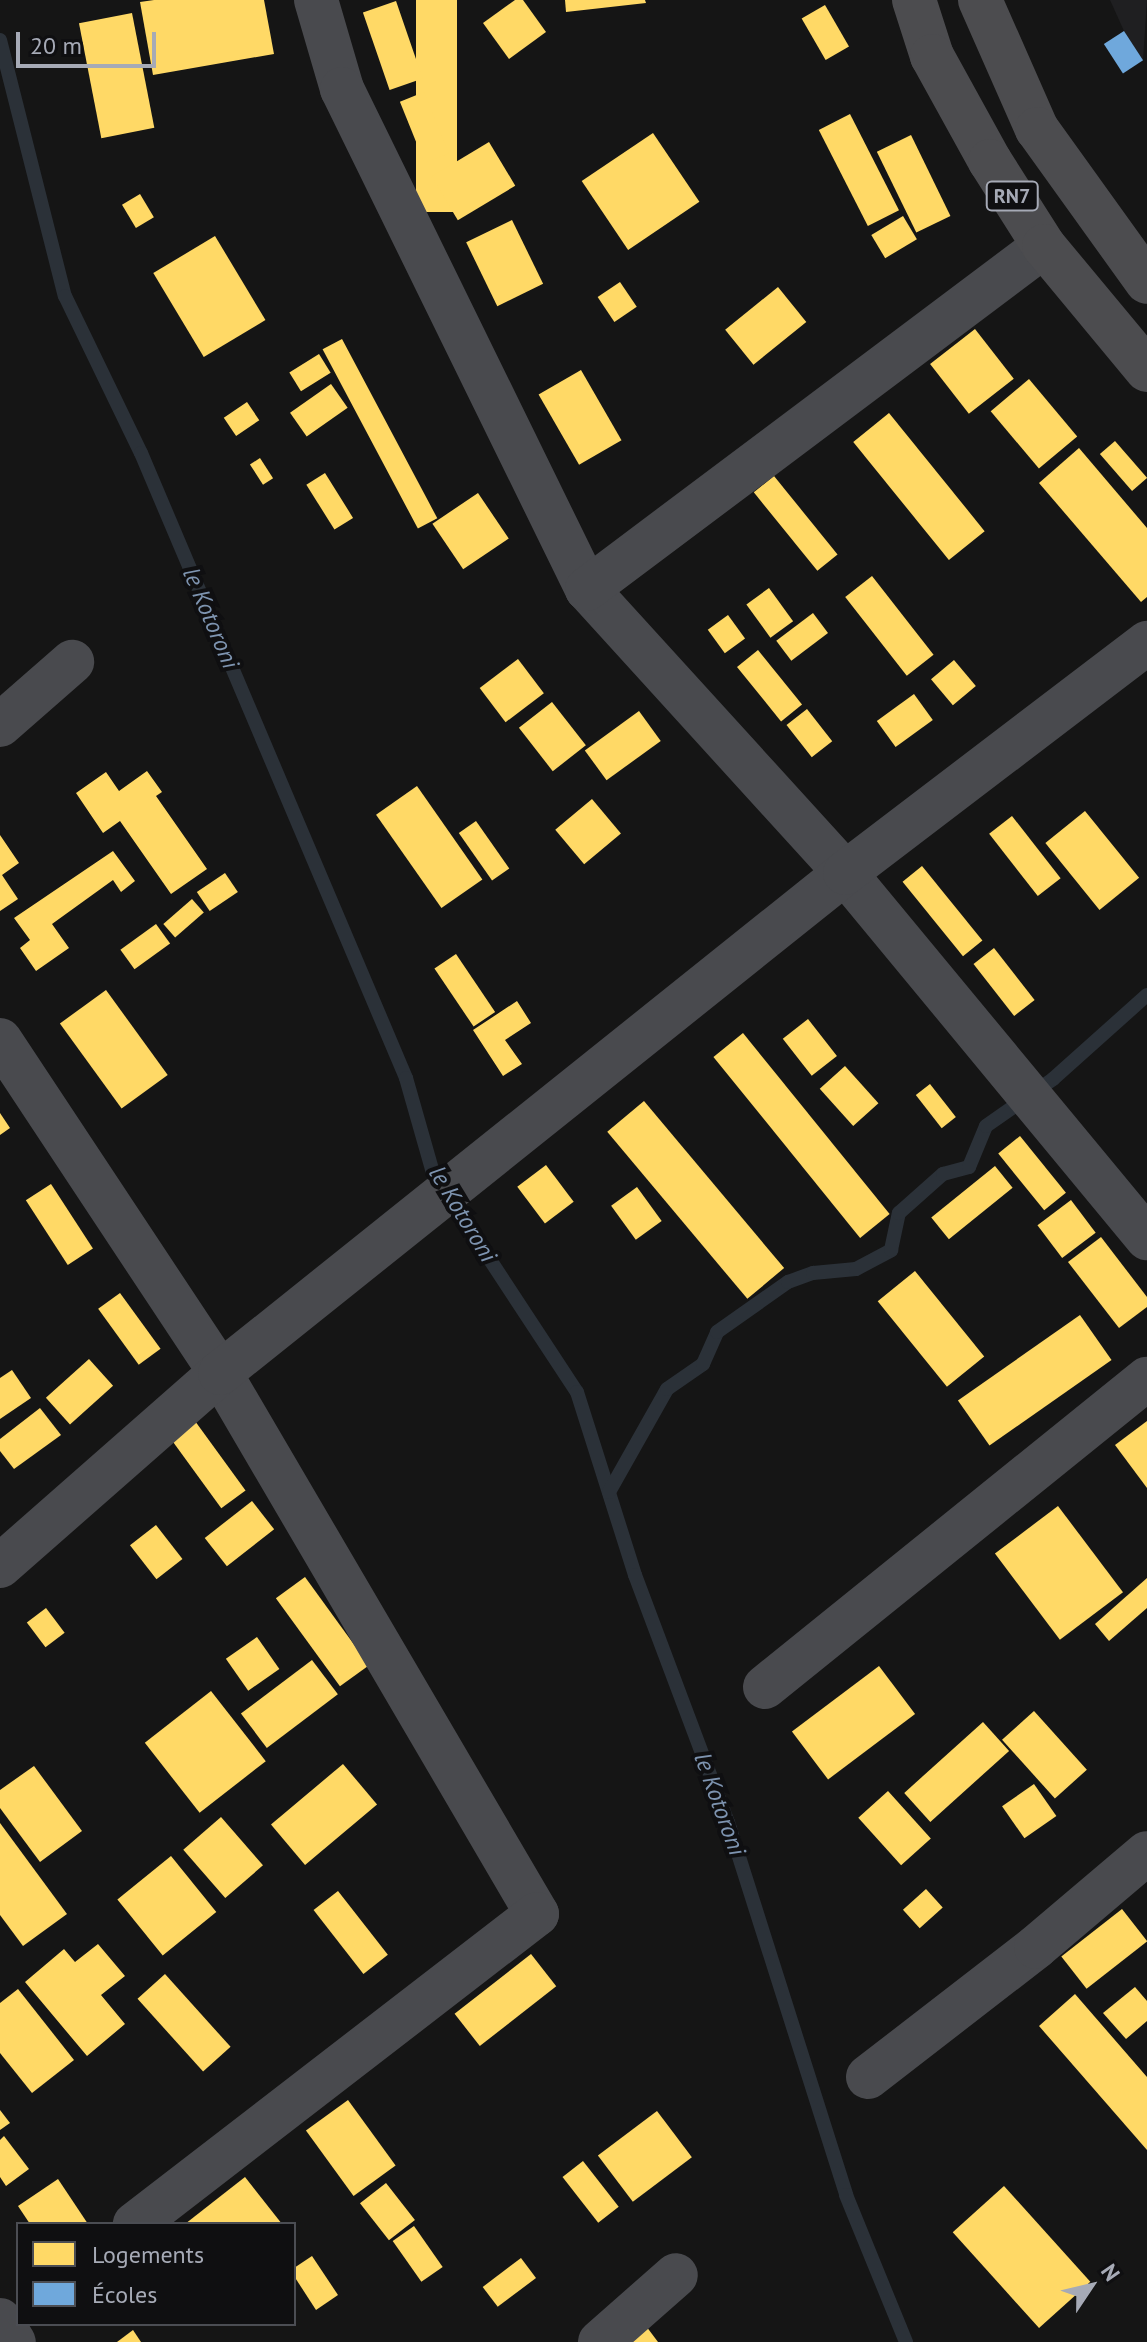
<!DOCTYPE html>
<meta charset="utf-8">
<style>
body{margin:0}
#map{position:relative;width:1147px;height:2342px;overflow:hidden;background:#151515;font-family:"PT Sans",sans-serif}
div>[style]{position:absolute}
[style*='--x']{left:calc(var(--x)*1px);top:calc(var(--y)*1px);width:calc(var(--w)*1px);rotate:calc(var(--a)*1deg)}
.built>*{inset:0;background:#1f1f21}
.homes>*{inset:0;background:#ffd966;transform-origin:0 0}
.schools>*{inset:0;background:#6fa8dc;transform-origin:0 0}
.stream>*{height:14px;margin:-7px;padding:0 7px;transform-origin:7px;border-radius:7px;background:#2b3138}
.street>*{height:44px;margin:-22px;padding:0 22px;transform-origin:22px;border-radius:22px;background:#494a4e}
.highway>*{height:44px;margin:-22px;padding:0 22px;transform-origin:22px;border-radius:22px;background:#4c4c4f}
span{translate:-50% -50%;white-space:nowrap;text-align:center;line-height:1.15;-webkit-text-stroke:8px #0f0f11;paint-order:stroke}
.shield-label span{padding:2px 6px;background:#0f0f11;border:2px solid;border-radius:6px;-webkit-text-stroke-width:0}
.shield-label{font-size:20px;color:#a6aab6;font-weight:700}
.water-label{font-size:24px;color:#7e94b0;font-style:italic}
.legend{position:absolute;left:16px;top:2222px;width:280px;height:104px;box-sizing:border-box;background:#0f0f11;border:2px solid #4b4d53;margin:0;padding:10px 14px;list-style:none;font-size:24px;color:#a6aab6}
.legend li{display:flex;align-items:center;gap:16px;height:40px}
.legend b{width:40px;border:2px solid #4b4d53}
.north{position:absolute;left:1051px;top:2246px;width:80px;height:80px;-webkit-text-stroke:6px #0f0f11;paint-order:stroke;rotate:55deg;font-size:22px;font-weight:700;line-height:32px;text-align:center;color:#a6aab6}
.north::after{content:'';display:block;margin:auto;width:28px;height:36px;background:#a6aab6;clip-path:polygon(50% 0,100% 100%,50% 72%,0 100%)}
.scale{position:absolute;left:16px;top:32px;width:140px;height:36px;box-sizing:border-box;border:4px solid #a6aab6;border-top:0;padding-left:10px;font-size:24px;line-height:28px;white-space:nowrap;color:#a6aab6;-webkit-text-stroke:6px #0f0f11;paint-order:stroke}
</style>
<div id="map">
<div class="built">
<i style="clip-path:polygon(1110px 0,1147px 0,1143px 60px,1124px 31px)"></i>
</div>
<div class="homes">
<i style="clip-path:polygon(154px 0,264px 0,274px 54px,153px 75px,140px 2px)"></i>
<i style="left:416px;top:0;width:41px;height:212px"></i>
<i style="clip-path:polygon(515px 0,523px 0,546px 32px,509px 59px,483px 23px)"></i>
<i style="clip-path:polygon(565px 0,645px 0,646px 3px,566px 12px)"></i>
<i style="left:396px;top:1px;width:82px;height:35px;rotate:71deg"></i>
<i style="left:825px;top:5px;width:48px;height:27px;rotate:60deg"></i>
<i style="left:132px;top:13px;width:117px;height:54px;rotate:79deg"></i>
<i style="left:424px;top:92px;width:66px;height:26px;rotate:68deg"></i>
<i style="left:850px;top:114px;width:108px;height:35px;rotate:63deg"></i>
<i style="left:653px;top:133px;width:83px;height:86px;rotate:56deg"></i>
<i style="left:911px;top:135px;width:90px;height:38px;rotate:64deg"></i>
<i style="left:489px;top:142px;width:51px;height:67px;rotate:59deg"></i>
<i style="left:140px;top:194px;width:27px;height:21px;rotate:59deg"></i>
<i style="left:903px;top:216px;width:27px;height:37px;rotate:59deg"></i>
<i style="left:512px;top:220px;width:71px;height:51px;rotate:64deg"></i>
<i style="left:215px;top:236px;width:98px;height:72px;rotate:59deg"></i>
<i style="left:620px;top:282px;width:30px;height:27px;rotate:56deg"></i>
<i style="left:778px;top:287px;width:45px;height:68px;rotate:51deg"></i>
<i style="left:975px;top:329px;width:63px;height:57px;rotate:52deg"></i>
<i style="left:342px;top:339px;width:203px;height:22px;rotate:62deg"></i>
<i style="left:319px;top:354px;width:22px;height:35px;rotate:58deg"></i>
<i style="left:581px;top:370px;width:81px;height:49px;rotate:60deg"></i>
<i style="left:1029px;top:379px;width:75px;height:50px;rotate:50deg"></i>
<i style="left:331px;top:384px;width:29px;height:50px;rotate:55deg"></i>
<i style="left:247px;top:402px;width:22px;height:28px;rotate:56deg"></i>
<i style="left:889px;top:413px;width:152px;height:46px;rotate:51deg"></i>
<i style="left:1115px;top:441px;width:49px;height:20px;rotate:49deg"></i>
<i style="clip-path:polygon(1079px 448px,1147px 528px,1147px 597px,1141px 602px,1039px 483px)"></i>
<i style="left:260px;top:458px;width:24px;height:12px;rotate:57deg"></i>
<i style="left:325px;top:473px;width:53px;height:22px;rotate:58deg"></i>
<i style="left:774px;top:476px;width:101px;height:26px;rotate:51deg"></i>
<i style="left:478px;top:493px;width:55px;height:55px;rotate:56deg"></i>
<i style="left:872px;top:576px;width:100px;height:34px;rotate:52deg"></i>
<i style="left:769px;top:588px;width:41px;height:28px;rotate:54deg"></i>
<i style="left:813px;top:613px;width:25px;height:46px;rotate:53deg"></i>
<i style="left:728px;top:615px;width:29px;height:25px;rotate:54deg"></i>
<i style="left:758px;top:650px;width:70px;height:27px;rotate:51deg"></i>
<i style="left:518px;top:659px;width:43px;height:48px;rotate:53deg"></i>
<i style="left:954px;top:660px;width:34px;height:30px;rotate:50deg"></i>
<i style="left:914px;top:694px;width:32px;height:46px;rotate:54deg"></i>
<i style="left:552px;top:702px;width:55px;height:42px;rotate:52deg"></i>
<i style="left:807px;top:709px;width:41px;height:26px;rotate:52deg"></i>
<i style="left:639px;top:711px;width:37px;height:67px;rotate:54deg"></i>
<i style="clip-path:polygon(147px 771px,162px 792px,156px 796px,207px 869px,171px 894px,120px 821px,103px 833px,76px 793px,106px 772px,119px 791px)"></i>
<i style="left:417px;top:786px;width:114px;height:50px;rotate:55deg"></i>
<i style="left:592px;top:799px;width:45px;height:48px;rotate:50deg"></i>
<i style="left:1085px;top:811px;width:86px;height:51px;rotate:51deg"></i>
<i style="left:1012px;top:816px;width:79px;height:29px;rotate:52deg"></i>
<i style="left:476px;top:821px;width:58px;height:21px;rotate:55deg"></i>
<i style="clip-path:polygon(0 835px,19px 863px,2px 875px,18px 899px,0 911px)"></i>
<i style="clip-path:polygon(113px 851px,135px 881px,121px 892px,113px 880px,52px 924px,69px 948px,36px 971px,20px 948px,30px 940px,14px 918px)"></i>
<i style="left:922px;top:866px;width:96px;height:25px;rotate:51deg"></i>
<i style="left:225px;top:873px;width:23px;height:34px;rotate:56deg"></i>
<i style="left:192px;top:899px;width:18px;height:38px;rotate:49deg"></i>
<i style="left:156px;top:924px;width:24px;height:44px;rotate:54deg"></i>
<i style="left:994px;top:948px;width:66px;height:26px;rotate:52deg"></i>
<i style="left:456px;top:954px;width:70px;height:26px;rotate:56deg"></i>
<i style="left:106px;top:990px;width:105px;height:57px;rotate:54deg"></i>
<i style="clip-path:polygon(517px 1001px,531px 1023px,505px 1040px,522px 1064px,503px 1076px,473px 1030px)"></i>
<i style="left:808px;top:1019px;width:47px;height:32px;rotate:52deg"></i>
<i style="left:743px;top:1033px;width:233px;height:38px;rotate:51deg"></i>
<i style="left:845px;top:1066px;width:50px;height:34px;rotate:48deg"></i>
<i style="left:930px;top:1084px;width:42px;height:18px;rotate:52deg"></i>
<i style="left:644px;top:1101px;width:218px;height:48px;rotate:50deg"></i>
<i style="clip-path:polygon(0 1113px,10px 1128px,0 1135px)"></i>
<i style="left:1020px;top:1136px;width:73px;height:28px;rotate:51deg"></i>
<i style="left:546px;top:1165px;width:46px;height:36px;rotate:53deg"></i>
<i style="left:995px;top:1166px;width:28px;height:82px;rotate:51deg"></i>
<i style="left:51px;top:1184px;width:77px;height:30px;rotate:57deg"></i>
<i style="left:637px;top:1187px;width:42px;height:32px;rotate:54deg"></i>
<i style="left:1071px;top:1200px;width:41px;height:42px;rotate:53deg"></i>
<i style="clip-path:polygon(1101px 1237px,1147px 1297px,1147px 1307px,1119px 1328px,1068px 1262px)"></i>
<i style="left:915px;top:1271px;width:110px;height:48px;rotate:51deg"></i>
<i style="left:120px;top:1293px;width:69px;height:27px;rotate:54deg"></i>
<i style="left:1080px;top:1315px;width:55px;height:149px;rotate:55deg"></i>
<i style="left:89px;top:1359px;width:36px;height:58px;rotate:48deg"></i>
<i style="clip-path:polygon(12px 1370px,31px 1398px,0 1419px,0 1378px)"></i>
<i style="clip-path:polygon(40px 1408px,61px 1435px,14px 1469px,0 1451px,0 1439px)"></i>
<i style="left:195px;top:1421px;width:86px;height:30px;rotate:54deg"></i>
<i style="clip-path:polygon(1147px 1421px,1147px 1488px,1115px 1445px)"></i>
<i style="left:252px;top:1501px;width:36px;height:60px;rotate:52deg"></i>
<i style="left:1058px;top:1506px;width:108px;height:79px;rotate:53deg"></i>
<i style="left:156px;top:1525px;width:43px;height:33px;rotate:52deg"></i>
<i style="left:305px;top:1577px;width:109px;height:36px;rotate:54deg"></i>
<i style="clip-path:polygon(1147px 1578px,1147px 1608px,1109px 1641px,1095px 1624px)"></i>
<i style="left:46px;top:1608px;width:31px;height:24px;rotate:53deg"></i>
<i style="left:257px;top:1637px;width:39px;height:38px;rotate:55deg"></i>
<i style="left:312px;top:1660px;width:43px;height:89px;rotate:53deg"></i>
<i style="left:879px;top:1666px;width:60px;height:109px;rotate:53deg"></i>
<i style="left:211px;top:1691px;width:89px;height:84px;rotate:52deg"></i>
<i style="left:1034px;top:1711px;width:79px;height:43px;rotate:48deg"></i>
<i style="left:983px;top:1722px;width:39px;height:106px;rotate:48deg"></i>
<i style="left:343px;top:1764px;width:53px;height:94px;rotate:50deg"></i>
<i style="clip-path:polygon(34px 1766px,82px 1831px,40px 1862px,0 1808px,0 1790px)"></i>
<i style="left:1034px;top:1784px;width:39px;height:39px;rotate:55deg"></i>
<i style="left:888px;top:1791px;width:64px;height:40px;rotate:48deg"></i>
<i style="left:221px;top:1817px;width:64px;height:50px;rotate:49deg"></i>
<i style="clip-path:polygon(0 1823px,67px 1914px,23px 1946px,0 1915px)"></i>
<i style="left:171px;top:1856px;width:72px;height:69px;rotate:51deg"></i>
<i style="left:926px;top:1889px;width:25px;height:31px;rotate:48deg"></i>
<i style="left:338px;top:1891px;width:81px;height:31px;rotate:52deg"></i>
<i style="left:1122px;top:1909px;width:41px;height:77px;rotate:52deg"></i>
<i style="clip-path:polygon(98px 1944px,125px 1976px,101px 1995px,125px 2024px,87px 2056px,25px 1982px,64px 1949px,75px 1962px)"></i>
<i style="left:531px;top:1954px;width:41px;height:97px;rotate:52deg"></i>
<i style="left:165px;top:1974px;width:98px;height:37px;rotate:48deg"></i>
<i style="clip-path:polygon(1135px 1987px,1147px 2001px,1147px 2021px,1126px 2039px,1103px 2013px)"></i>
<i style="clip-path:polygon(18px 1989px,74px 2060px,32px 2093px,0 2053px,0 2003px)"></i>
<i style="clip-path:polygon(1075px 1994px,1147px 2077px,1147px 2150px,1039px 2026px)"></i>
<i style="left:348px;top:2100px;width:81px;height:52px;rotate:54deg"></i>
<i style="clip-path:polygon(0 2110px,10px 2123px,0 2130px)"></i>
<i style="left:657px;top:2111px;width:58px;height:74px;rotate:53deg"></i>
<i style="clip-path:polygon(4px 2136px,29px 2169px,6px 2186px,0 2177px,0 2140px)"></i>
<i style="left:583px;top:2161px;width:58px;height:26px;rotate:52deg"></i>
<i style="clip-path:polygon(245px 2177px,282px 2224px,185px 2224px)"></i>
<i style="clip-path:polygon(58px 2179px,88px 2224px,30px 2224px,18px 2206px)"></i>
<i style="left:386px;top:2183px;width:47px;height:33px;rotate:52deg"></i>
<i style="left:1004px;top:2186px;width:129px;height:69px;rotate:48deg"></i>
<i style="left:414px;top:2226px;width:50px;height:26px;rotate:55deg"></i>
<i style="clip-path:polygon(312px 2256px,338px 2295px,316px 2310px,294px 2276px,294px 2268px)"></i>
<i style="left:521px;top:2258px;width:25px;height:48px;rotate:53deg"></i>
<i style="clip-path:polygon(643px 2322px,658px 2342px,615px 2342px)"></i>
<i style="clip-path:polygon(133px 2330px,141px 2342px,117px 2342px)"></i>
</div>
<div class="schools">
<i style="left:1124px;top:31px;width:35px;height:24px;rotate:57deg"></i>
</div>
<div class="stream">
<i style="--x:0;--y:40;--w:264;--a:75.8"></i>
<i style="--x:65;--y:296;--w:174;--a:64.2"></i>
<i style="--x:141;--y:453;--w:679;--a:67.02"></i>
<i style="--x:406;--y:1078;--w:99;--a:74.1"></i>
<i style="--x:433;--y:1173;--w:262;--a:56.7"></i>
<i style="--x:577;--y:1392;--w:192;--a:72.4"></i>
<i style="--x:635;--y:1575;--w:264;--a:69.4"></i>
<i style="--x:728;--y:1822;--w:391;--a:72.4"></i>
<i style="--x:846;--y:2195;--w:159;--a:67.8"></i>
<i style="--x:609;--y:1492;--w:118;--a:-60.6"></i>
<i style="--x:667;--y:1389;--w:44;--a:-34.8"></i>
<i style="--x:703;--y:1364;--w:35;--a:-66"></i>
<i style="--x:717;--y:1332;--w:87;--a:-35.2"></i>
<i style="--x:788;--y:1282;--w:27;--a:-20"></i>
<i style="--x:813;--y:1273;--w:43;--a:-5.3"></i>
<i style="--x:856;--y:1269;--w:40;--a:-28"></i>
<i style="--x:891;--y:1250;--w:38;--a:-78"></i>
<i style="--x:899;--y:1213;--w:59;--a:-41.6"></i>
<i style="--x:943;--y:1174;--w:27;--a:-15"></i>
<i style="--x:969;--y:1167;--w:44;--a:-67.5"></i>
<i style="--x:986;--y:1126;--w:82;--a:-35"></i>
<i style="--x:1053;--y:1079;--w:126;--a:-41.8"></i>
</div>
<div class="street">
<i style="--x:316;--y:0;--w:93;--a:73.7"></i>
<i style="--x:342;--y:89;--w:557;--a:63.9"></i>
<i style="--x:587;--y:589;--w:384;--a:47.7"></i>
<i style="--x:845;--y:873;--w:474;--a:50.4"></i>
<i style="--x:587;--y:589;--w:571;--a:-36.89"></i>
<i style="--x:0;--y:725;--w:96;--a:-41.2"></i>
<i style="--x:0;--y:1040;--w:399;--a:56.5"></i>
<i style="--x:220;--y:1373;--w:627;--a:59.63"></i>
<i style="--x:537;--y:1914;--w:508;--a:142.36"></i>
<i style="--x:0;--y:1566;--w:293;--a:-41.3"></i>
<i style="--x:220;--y:1373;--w:800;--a:-38.66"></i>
<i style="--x:845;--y:873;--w:380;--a:-37.3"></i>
<i style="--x:765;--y:1687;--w:491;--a:-38.9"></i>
<i style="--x:868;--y:2077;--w:212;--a:-37.7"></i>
<i style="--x:1036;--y:1947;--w:145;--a:-40.3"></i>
<i style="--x:0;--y:2320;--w:26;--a:58"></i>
<i style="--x:600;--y:2342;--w:101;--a:-41.4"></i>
</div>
<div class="highway">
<i style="--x:914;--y:0;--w:59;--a:72.2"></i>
<i style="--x:932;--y:56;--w:120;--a:61.1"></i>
<i style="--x:990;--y:161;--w:101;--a:57.6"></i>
<i style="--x:1044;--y:246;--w:161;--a:50.3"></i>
<i style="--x:980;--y:0;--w:141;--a:66.2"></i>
<i style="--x:1037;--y:129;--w:188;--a:54.3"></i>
</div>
<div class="shield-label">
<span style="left:1012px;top:196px">RN7</span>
</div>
<div class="water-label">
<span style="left:211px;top:618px;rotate:67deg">le Kotoroni</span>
<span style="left:463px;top:1214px;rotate:59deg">le Kotoroni</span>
<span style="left:720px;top:1804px;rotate:70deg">le Kotoroni</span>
</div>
<ul class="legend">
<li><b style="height:22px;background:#ffd966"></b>Logements</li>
<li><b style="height:22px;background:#6fa8dc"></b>Écoles</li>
</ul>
<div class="north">N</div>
<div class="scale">20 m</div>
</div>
